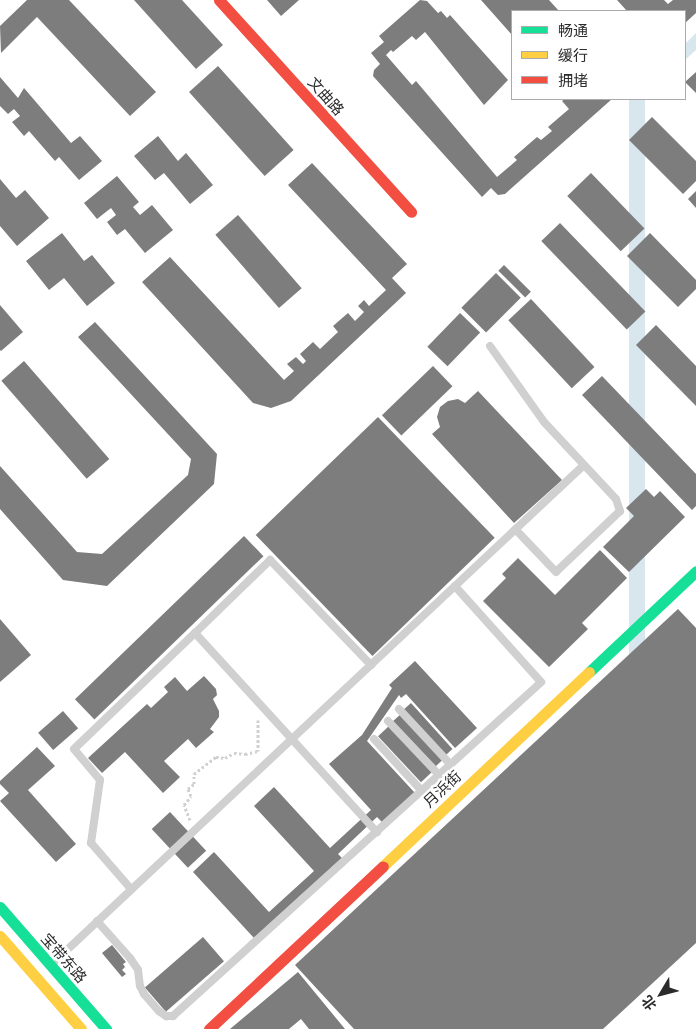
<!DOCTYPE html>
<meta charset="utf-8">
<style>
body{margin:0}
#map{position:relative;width:696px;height:1029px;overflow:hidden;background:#fff;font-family:"Open Sans","Noto Sans SC",sans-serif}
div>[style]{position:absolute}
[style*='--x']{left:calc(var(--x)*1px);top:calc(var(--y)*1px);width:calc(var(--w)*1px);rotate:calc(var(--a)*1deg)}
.water>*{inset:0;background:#d8e6ee;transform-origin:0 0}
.building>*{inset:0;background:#7d7d7d;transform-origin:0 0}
.path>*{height:3px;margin-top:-1.5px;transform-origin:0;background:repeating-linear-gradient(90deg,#d0d0d0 0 2.5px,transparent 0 5px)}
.lane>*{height:8px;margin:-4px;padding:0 4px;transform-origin:4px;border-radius:4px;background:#d0d0d0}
.fast>*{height:11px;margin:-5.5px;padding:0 5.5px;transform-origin:5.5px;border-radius:5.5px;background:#16e098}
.slow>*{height:11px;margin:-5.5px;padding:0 5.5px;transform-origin:5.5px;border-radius:5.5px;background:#ffcf43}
.jam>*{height:11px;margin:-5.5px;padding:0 5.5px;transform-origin:5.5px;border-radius:5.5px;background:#f24e42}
span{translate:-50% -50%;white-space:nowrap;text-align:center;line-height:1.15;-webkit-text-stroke:5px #fff;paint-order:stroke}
.street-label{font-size:15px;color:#2b2b2b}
.legend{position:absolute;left:511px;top:10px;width:175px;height:90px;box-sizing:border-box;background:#fff;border:1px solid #aaa;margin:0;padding:6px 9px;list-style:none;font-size:15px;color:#2b2b2b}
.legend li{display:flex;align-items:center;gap:10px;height:25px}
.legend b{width:25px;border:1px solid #aaa}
.north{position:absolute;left:636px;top:969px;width:50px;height:50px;-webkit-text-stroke:4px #fff;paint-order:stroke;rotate:233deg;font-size:14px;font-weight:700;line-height:20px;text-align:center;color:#2b2b2b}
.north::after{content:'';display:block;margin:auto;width:18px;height:22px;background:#2b2b2b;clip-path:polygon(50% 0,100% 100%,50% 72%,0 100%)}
</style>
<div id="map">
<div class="water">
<i style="clip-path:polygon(696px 33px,696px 50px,685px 60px,685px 44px)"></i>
<i style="left:629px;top:99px;width:16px;height:878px"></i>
</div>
<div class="building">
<i style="clip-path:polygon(27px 0,69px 0,156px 92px,130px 116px,37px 17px,1px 53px,0 26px)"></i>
<i style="clip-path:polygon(134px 0,182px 0,223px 45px,196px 69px)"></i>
<i style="clip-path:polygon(267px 0,299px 0,281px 16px)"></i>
<i style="clip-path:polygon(420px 0,427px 1px,438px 13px,441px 11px,447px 18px,450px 15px,508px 80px,484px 105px,425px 32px,416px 40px,412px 36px,393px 52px,391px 50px,386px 55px,412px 85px,416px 81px,497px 177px,517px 160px,514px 157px,537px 137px,541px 140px,552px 131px,548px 127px,569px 109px,562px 101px,565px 99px,612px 99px,505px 194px,498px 195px,491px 188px,482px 197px,373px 76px,374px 70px,380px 64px,371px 53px,384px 42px,379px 36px)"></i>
<i style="clip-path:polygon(481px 0,549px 0,559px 11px,512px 11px,512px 35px)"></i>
<i style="clip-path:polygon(617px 0,664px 0,668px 4px,673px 0,696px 0,696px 13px,685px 23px,685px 11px,627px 11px)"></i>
<i style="left:218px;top:66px;width:113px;height:39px;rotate:48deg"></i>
<i style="clip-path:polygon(696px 72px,696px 93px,685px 82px)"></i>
<i style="clip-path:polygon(0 77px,18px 98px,24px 88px,71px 143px,80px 136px,102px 161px,79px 180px,59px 157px,55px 161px,29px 131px,24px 136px,12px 122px,20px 116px,14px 109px,8px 114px,0 106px)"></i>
<i style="clip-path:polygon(652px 117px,696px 161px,696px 181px,683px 194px,629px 140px)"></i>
<i style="clip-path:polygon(158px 136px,178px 161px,186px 153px,213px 185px,190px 204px,164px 173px,155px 180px,134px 156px)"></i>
<i style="clip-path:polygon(312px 163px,407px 264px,392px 278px,406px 293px,291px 401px,271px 408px,253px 403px,142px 282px,170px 257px,284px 380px,294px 371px,287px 364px,296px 357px,303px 364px,306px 361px,300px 354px,313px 342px,320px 349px,338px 332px,333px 326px,348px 313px,355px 321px,364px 312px,358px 306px,364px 300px,369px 306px,386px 290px,288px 185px)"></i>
<i style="left:591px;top:173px;width:77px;height:33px;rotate:46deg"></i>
<i style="clip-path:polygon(117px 176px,139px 202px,133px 207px,140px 215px,152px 205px,173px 230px,145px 253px,125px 229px,117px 235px,107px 222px,116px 215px,111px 208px,97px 219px,84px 203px)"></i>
<i style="clip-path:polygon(0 179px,16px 198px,25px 190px,49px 218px,17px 246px,0 226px)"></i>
<i style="clip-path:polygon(696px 191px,696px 208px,688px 199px)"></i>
<i style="left:238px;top:215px;width:97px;height:30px;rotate:49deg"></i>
<i style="left:560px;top:223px;width:123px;height:26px;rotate:46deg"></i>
<i style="clip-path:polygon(62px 233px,84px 261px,92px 255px,115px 283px,87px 306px,64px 278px,49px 290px,26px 261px)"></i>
<i style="clip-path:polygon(650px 233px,696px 280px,696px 289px,678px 307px,627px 256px)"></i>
<i style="left:504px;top:265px;width:38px;height:8px;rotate:45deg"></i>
<i style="left:496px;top:273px;width:35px;height:49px;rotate:45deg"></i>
<i style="left:531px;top:299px;width:93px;height:31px;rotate:47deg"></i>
<i style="clip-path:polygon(0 305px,23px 332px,1px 351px,0 350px)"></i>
<i style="left:460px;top:313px;width:28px;height:47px;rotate:44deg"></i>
<i style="clip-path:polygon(95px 322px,217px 454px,214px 484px,107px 586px,63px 580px,0 509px,0 466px,77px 552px,102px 554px,188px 475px,191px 459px,78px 337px)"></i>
<i style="clip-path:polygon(656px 325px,696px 366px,696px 406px,636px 345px)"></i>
<i style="left:24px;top:361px;width:130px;height:30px;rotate:49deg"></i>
<i style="left:433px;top:366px;width:28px;height:71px;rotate:46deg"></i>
<i style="clip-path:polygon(602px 376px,696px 474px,696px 506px,692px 510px,582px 395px)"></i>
<i style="clip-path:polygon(478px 391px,562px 480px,514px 523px,432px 434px,440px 427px,437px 417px,440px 407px,448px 401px,458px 399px,465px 403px)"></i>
<i style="left:378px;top:417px;width:168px;height:170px;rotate:46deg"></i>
<i style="clip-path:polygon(646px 489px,654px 497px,660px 491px,685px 517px,629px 572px,603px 547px,634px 516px,626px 508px)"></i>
<i style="left:244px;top:536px;width:28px;height:235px;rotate:46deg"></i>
<i style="clip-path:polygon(600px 550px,627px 578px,582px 623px,588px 629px,549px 667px,483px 601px,506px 578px,502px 574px,518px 558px,555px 595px)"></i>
<i style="clip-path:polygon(678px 609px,696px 628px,696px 943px,603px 1029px,354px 1029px,295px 965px)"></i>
<i style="clip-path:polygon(0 619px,31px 655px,0 682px)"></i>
<i style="clip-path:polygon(415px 661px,477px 728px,455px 748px,406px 694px,401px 698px,399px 695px,367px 741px,415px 793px,383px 823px,377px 817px,338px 854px,342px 858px,254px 938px,193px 872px,214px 852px,269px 912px,314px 871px,254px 806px,274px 787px,330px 848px,371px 810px,329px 764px,362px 735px,392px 688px,389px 685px)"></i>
<i style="clip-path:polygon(204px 676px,216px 689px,217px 695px,213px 699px,219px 711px,219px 717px,210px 729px,214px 732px,196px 748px,188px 739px,164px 761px,180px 777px,163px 793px,125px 752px,102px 773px,88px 758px,147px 704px,151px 708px,168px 692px,164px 687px,175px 677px,187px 691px)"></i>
<i style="left:411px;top:703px;width:62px;height:11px;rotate:48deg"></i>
<i style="left:63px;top:711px;width:23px;height:33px;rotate:49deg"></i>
<i style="left:401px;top:714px;width:62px;height:11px;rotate:48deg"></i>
<i style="left:389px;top:726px;width:63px;height:15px;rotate:47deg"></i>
<i style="clip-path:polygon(37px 747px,55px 766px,28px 790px,76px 844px,56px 862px,0 801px,9px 793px,0 784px,0 781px)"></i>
<i style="left:170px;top:812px;width:53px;height:25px;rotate:47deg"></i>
<i style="left:203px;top:937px;width:32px;height:77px;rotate:49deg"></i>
<i style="clip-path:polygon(112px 945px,126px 962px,123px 964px,125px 967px,122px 970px,126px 974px,122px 977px,102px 953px)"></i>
<i style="clip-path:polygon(298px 972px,345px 1029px,309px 1029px,301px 1019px,289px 1029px,230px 1029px)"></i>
</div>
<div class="path">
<i style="--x:258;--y:720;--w:31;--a:90"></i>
<i style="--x:190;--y:820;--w:16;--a:-112"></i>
<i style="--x:184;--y:805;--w:11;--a:-52"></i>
<i style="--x:191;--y:796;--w:8;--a:-113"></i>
<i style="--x:188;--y:789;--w:8;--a:-40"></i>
<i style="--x:194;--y:784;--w:10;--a:-90"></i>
<i style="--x:194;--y:774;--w:28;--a:-38"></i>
<i style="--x:216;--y:757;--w:9;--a:6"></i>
<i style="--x:225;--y:758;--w:10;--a:-29"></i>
<i style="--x:234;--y:753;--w:11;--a:5"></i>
<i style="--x:245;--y:754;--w:13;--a:-13"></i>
</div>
<div class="lane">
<i style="--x:490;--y:346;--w:93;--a:54.6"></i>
<i style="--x:544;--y:422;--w:105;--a:46.9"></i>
<i style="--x:616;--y:499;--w:13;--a:72"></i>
<i style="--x:620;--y:511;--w:88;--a:136.4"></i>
<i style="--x:556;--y:572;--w:59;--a:-133.6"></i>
<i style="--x:195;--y:633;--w:105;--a:-44.2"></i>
<i style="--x:270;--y:560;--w:146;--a:46.1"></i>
<i style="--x:399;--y:709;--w:76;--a:47.1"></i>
<i style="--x:388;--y:721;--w:74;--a:46.6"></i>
<i style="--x:374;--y:739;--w:71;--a:47.3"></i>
<i style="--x:131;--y:889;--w:61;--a:-131"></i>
<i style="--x:91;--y:843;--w:64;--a:-81.9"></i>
<i style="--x:100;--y:780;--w:40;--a:-130"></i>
<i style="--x:74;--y:749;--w:168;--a:-43.8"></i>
<i style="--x:195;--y:633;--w:270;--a:47.6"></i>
<i style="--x:97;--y:921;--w:50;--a:48.3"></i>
<i style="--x:130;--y:958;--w:14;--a:56"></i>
<i style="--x:138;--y:970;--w:16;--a:83"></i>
<i style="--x:140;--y:986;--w:9;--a:63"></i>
<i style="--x:144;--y:994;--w:23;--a:49"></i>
<i style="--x:159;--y:1011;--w:9;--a:36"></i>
<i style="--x:166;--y:1016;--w:7;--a:0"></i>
<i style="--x:173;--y:1016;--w:497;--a:-42.2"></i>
<i style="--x:541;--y:682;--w:129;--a:-131.9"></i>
<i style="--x:52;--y:964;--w:729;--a:-43.17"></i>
</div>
<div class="fast">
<i style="--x:589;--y:672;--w:147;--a:-43.3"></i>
<i style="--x:0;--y:907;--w:162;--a:49"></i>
</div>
<div class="slow">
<i style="--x:383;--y:866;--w:283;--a:-43.3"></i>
<i style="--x:0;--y:936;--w:123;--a:48.9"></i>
</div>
<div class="jam">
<i style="--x:219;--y:0;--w:286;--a:47.8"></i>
<i style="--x:209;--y:1029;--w:238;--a:-43.1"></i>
</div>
<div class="street-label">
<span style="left:326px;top:96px;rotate:48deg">文曲路</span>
<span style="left:442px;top:789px;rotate:-43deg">月浜街</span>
<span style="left:64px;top:958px;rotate:49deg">宝带东路</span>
</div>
<ul class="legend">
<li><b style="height:6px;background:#16e098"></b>畅通</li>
<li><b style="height:6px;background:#ffcf43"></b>缓行</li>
<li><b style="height:6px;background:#f24e42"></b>拥堵</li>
</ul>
<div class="north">北</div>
</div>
